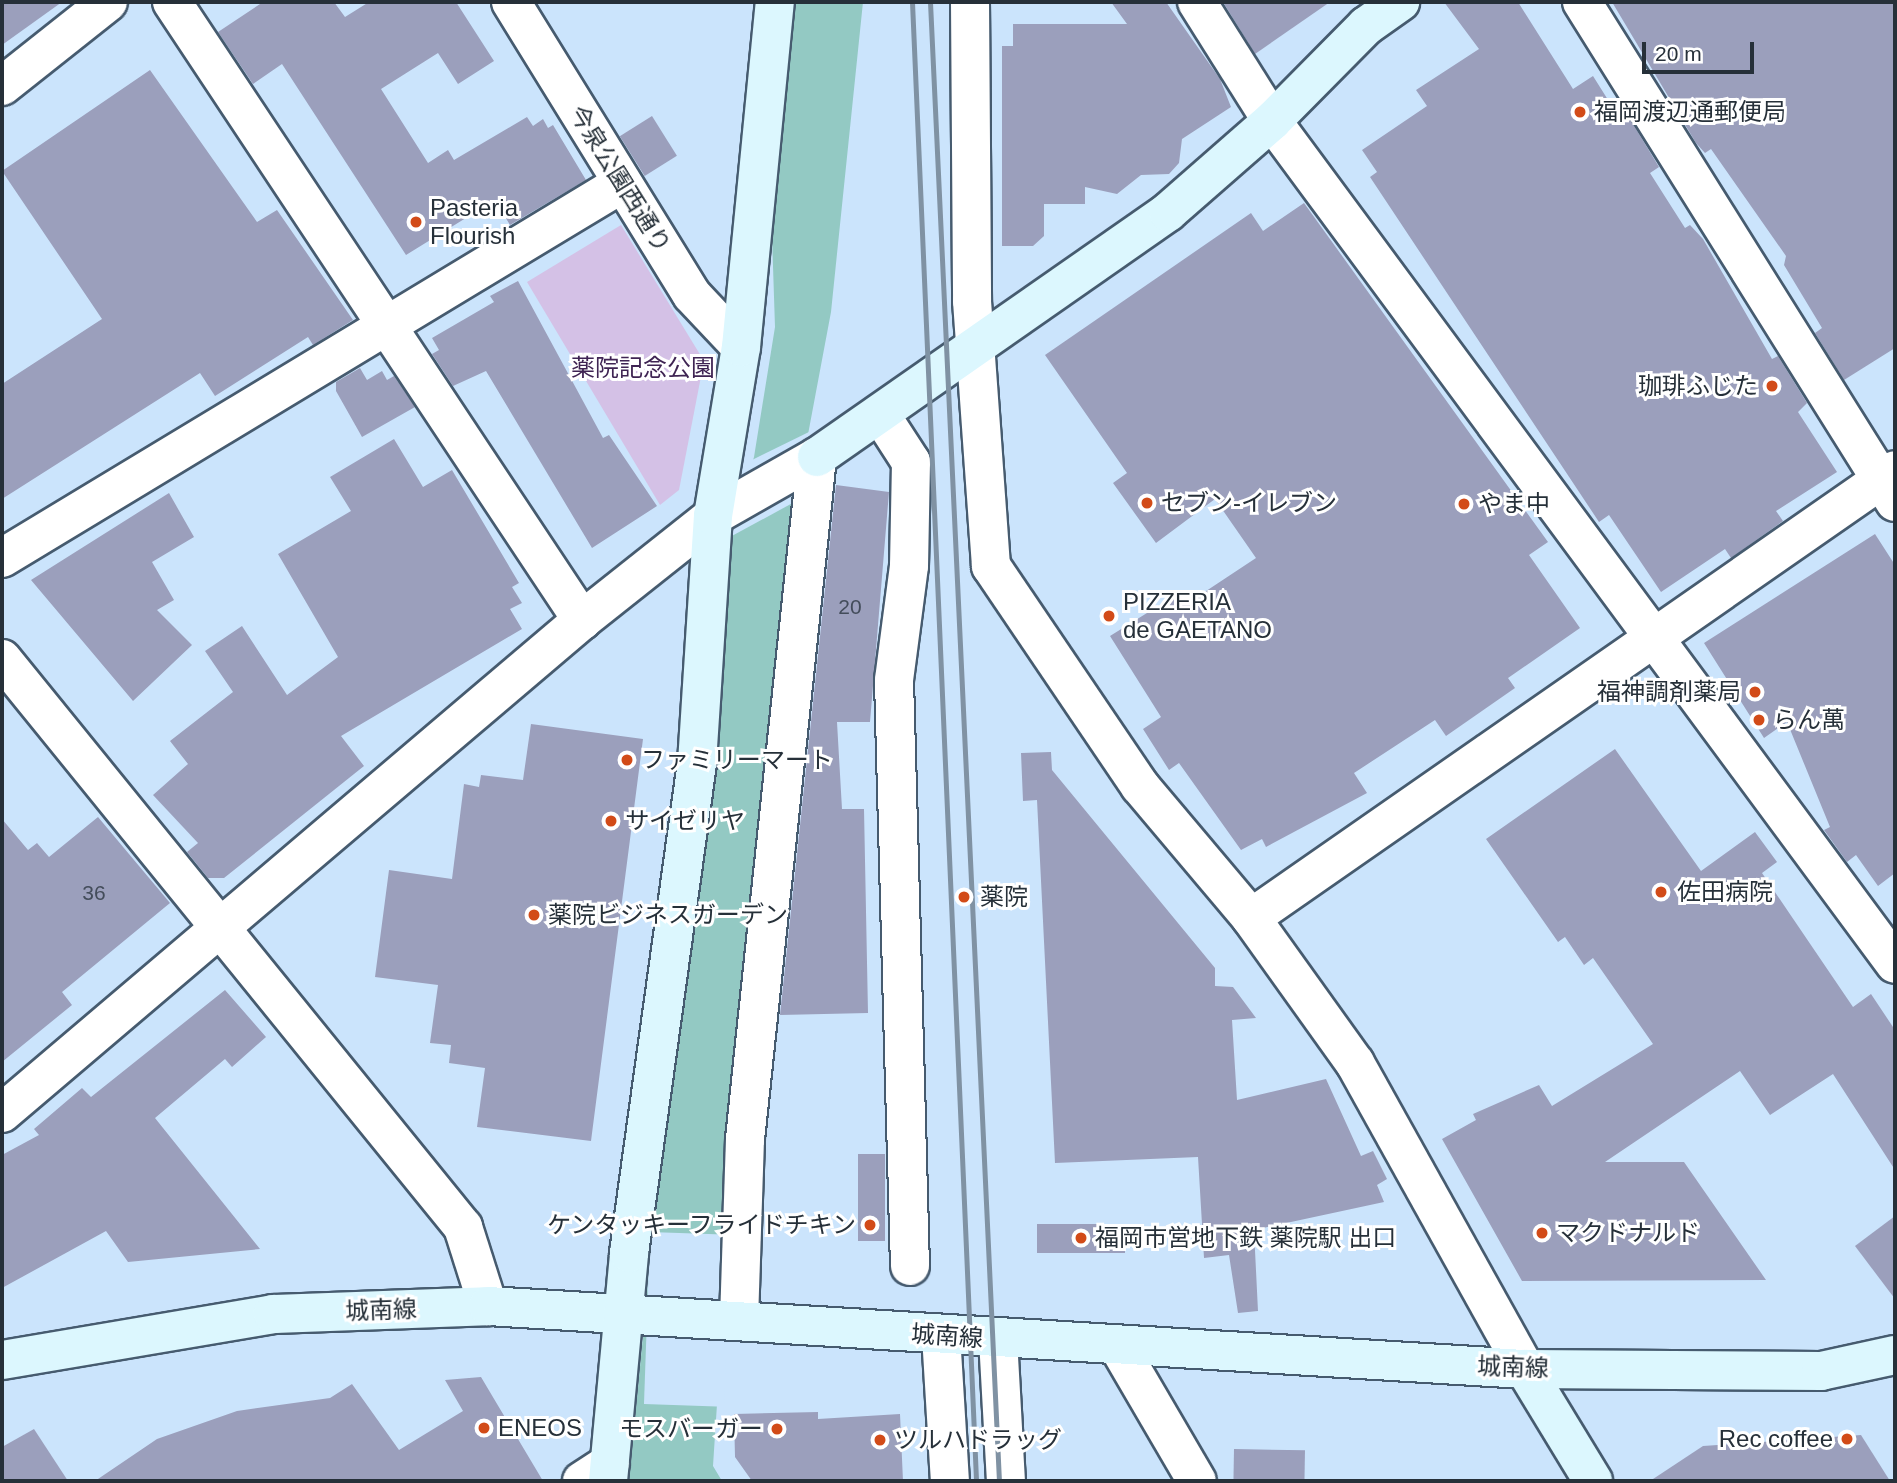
<!DOCTYPE html>
<meta charset="utf-8">
<style>
body{margin:0}
#map{position:relative;width:1897px;height:1483px;overflow:hidden;background:#cbe4fc;font-family:Helvetica,"Noto Sans JP",sans-serif}
div>[style]{position:absolute}
[style*='--x']{left:calc(var(--x)*1px);top:calc(var(--y)*1px);width:calc(var(--w)*1px);rotate:calc(var(--a)*1deg)}
.green>*{inset:0;background:#d4c1e6}
.water>*{inset:0;background:#93c9c3}
.pier>*{inset:0;background:#cbe4fc;transform-origin:0 0}
.building>*{inset:0;background:#9b9fbc;transform-origin:0 0}
.roads{filter:drop-shadow(2px 0 #465b6f) drop-shadow(-2px 0 #465b6f) drop-shadow(0 2px #465b6f) drop-shadow(0 -2px #465b6f)}
.street>*{height:38px;margin:-19px;padding:0 19px;transform-origin:19px;border-radius:19px;background:#fff}
.secondary>*{height:38px;margin:-19px;padding:0 19px;transform-origin:19px;border-radius:19px;background:#dcf7fe}
.rail>*{height:5px;margin:-2.5px;padding:0 2.5px;transform-origin:2.5px;border-radius:2.5px;background:#8092a3}
.dots>*{width:19px;height:19px;translate:-50% -50%;box-sizing:border-box;border:4px solid #fff;border-radius:50%}
span{translate:-50% -50%;white-space:nowrap;text-align:center;line-height:1.15;-webkit-text-stroke:6px #fff;paint-order:stroke}
.number-label{font-size:21px;color:#434c5a}
.number-label span{-webkit-text-stroke-width:0}
.poi-label{font-size:24px;color:#263039}
.left{translate:0 -50%;text-align:left}
.right{translate:-100% -50%;text-align:right}
.street-label{font-size:24px;color:#263039}
.park-label{font-size:24px;color:#3f2453}
.frame{position:absolute;inset:0;border:4px solid #263039;pointer-events:none}
.scale{position:absolute;left:1642px;top:42px;width:112px;height:32px;box-sizing:border-box;border:4px solid #263039;border-top:0;padding-left:9px;font-size:21px;line-height:24px;white-space:nowrap;color:#263039;-webkit-text-stroke:5px #fff;paint-order:stroke}
</style>
<div id="map">
<div class="green">
<i style="clip-path:polygon(621px 225px,704px 361px,679px 490px,660px 505px,527px 282px)"></i>
</div>
<div class="water">
<i style="clip-path:polygon(794px 2px,863px 2px,831px 312px,797px 493px,728px 1235px,713px 1466px,722px 1481px,629px 1481px,653px 1232px,718px 763px,732px 531px,754px 457px,775px 327px,772px 236px)"></i>
</div>
<div class="pier">
<i style="clip-path:polygon(813px 430px,800px 499px,730px 537px,750px 461px)"></i>
<i style="left:650px;top:1232px;width:80px;height:172px;rotate:2deg"></i>
</div>
<div class="building">
<i style="clip-path:polygon(2px 2px,62px 2px,2px 45px)"></i>
<i style="clip-path:polygon(263px 2px,334px 2px,345px 17px,369px 2px,456px 2px,494px 61px,458px 84px,438px 53px,381px 89px,428px 163px,448px 150px,454px 160px,527px 117px,533px 126px,543px 119px,548px 128px,553px 125px,586px 180px,510px 225px,495px 200px,406px 255px,282px 64px,253px 84px,218px 32px)"></i>
<i style="clip-path:polygon(1111px 2px,1166px 2px,1220px 79px,1231px 107px,1182px 139px,1179px 163px,1169px 174px,1141px 175px,1117px 194px,1085px 187px,1085px 204px,1044px 204px,1044px 236px,1033px 246px,1002px 246px,1002px 46px,1013px 46px,1013px 24px,1127px 24px)"></i>
<i style="clip-path:polygon(1223px 2px,1330px 2px,1255px 54px)"></i>
<i style="clip-path:polygon(1444px 2px,1518px 2px,1573px 89px,1593px 76px,1615px 111px,1622px 106px,1659px 167px,1650px 173px,1685px 228px,1690px 225px,1703px 239px,1772px 359px,1778px 356px,1807px 403px,1798px 412px,1837px 472px,1776px 511px,1783px 521px,1731px 558px,1725px 549px,1661px 592px,1609px 515px,1599px 522px,1370px 177px,1377px 172px,1362px 150px,1427px 106px,1416px 90px,1479px 49px)"></i>
<i style="clip-path:polygon(1612px 2px,1895px 2px,1895px 348px,1844px 380px,1815px 333px,1822px 328px,1784px 265px,1786px 256px,1711px 149px,1705px 153px,1696px 143px)"></i>
<i style="clip-path:polygon(150px 70px,257px 222px,277px 210px,353px 320px,313px 345px,308px 337px,215px 396px,200px 373px,2px 499px,2px 384px,102px 319px,2px 171px)"></i>
<i style="left:652px;top:116px;width:47px;height:38px;rotate:58deg"></i>
<i style="clip-path:polygon(1304px 203px,1548px 542px,1529px 555px,1580px 628px,1508px 678px,1515px 688px,1446px 736px,1435px 720px,1354px 773px,1367px 793px,1266px 847px,1262px 839px,1241px 850px,1179px 763px,1169px 770px,1143px 729px,1161px 717px,1110px 636px,1184px 590px,1191px 601px,1256px 558px,1215px 499px,1156px 543px,1113px 483px,1127px 473px,1045px 355px,1251px 213px,1263px 231px)"></i>
<i style="clip-path:polygon(518px 281px,603px 438px,609px 435px,657px 506px,592px 548px,486px 371px,453px 386px,432px 354px,439px 350px,432px 338px,494px 302px,490px 296px)"></i>
<i style="clip-path:polygon(360px 368px,367px 380px,382px 371px,387px 380px,394px 376px,415px 407px,362px 437px,336px 391px,336px 382px)"></i>
<i style="clip-path:polygon(394px 439px,423px 487px,452px 470px,519px 583px,512px 587px,522px 603px,510px 609px,522px 629px,341px 736px,364px 766px,224px 878px,208px 878px,187px 852px,198px 843px,153px 795px,188px 764px,170px 741px,233px 692px,205px 651px,242px 626px,287px 695px,338px 657px,278px 554px,351px 511px,330px 477px)"></i>
<i style="clip-path:polygon(836px 485px,889px 492px,870px 722px,837px 722px,842px 809px,864px 809px,868px 1013px,780px 1015px)"></i>
<i style="clip-path:polygon(169px 493px,194px 537px,152px 562px,174px 600px,157px 610px,192px 645px,133px 701px,31px 580px)"></i>
<i style="clip-path:polygon(1875px 534px,1895px 565px,1895px 873px,1878px 886px,1856px 855px,1847px 862px,1824px 830px,1830px 827px,1787px 722px,1764px 738px,1704px 643px)"></i>
<i style="clip-path:polygon(531px 724px,643px 739px,591px 1141px,477px 1127px,485px 1068px,449px 1063px,451px 1045px,430px 1043px,438px 985px,375px 977px,389px 870px,452px 879px,464px 784px,479px 787px,481px 775px,523px 780px)"></i>
<i style="clip-path:polygon(1615px 749px,1701px 871px,1755px 832px,1777px 862px,1762px 873px,1853px 1007px,1871px 994px,1895px 1030px,1895px 1170px,1833px 1074px,1770px 1115px,1740px 1071px,1605px 1162px,1684px 1162px,1766px 1280px,1522px 1281px,1442px 1139px,1476px 1120px,1473px 1114px,1539px 1085px,1552px 1106px,1653px 1044px,1593px 958px,1584px 965px,1565px 937px,1558px 942px,1486px 839px)"></i>
<i style="clip-path:polygon(1051px 752px,1052px 770px,1215px 968px,1215px 986px,1233px 987px,1256px 1018px,1232px 1020px,1237px 1100px,1326px 1079px,1361px 1156px,1373px 1151px,1387px 1179px,1377px 1185px,1384px 1202px,1254px 1230px,1258px 1311px,1238px 1313px,1229px 1255px,1204px 1258px,1198px 1157px,1055px 1163px,1037px 800px,1023px 801px,1021px 753px)"></i>
<i style="clip-path:polygon(98px 817px,170px 903px,62px 992px,72px 1005px,2px 1062px,2px 819px,28px 850px,37px 843px,49px 857px)"></i>
<i style="clip-path:polygon(225px 990px,266px 1037px,232px 1067px,225px 1059px,155px 1118px,260px 1249px,128px 1262px,106px 1231px,2px 1288px,2px 1155px,39px 1135px,34px 1129px,82px 1088px,91px 1097px)"></i>
<i style="left:858px;top:1154px;width:27px;height:87px"></i>
<i style="clip-path:polygon(1895px 1216px,1895px 1299px,1855px 1246px)"></i>
<i style="left:1037px;top:1224px;width:88px;height:29px"></i>
<i style="clip-path:polygon(481px 1377px,543px 1481px,95px 1481px,157px 1439px,237px 1411px,330px 1398px,352px 1384px,399px 1450px,463px 1411px,445px 1380px)"></i>
<i style="clip-path:polygon(818px 1412px,818px 1419px,900px 1414px,903px 1481px,752px 1481px,735px 1457px,734px 1414px)"></i>
<i style="clip-path:polygon(34px 1429px,68px 1481px,2px 1481px,2px 1447px)"></i>
<i style="clip-path:polygon(1861px 1435px,1890px 1481px,1650px 1481px,1703px 1446px)"></i>
<i style="left:1234px;top:1449px;width:71px;height:30px;rotate:1deg"></i>
</div>
<div class="roads">
<div class="street">
<i style="--x:172;--y:2;--w:742;--a:56.44"></i>
<i style="--x:511;--y:2;--w:344;--a:58.3"></i>
<i style="--x:692;--y:295;--w:71;--a:46.7"></i>
<i style="--x:970;--y:2;--w:299;--a:89.6"></i>
<i style="--x:972;--y:301;--w:266;--a:85.9"></i>
<i style="--x:991;--y:566;--w:266;--a:55.9"></i>
<i style="--x:1140;--y:786;--w:172;--a:49.9"></i>
<i style="--x:1251;--y:918;--w:178;--a:54.4"></i>
<i style="--x:1355;--y:1063;--w:350;--a:60.9"></i>
<i style="--x:1197;--y:2;--w:141;--a:57.8"></i>
<i style="--x:1272;--y:121;--w:1048;--a:53.53"></i>
<i style="--x:1582;--y:2;--w:590;--a:57.95"></i>
<i style="--x:2;--y:86;--w:135;--a:-38.4"></i>
<i style="--x:880;--y:414;--w:57;--a:57.1"></i>
<i style="--x:911;--y:462;--w:104;--a:91.1"></i>
<i style="--x:909;--y:566;--w:115;--a:97.5"></i>
<i style="--x:894;--y:680;--w:586;--a:88.44"></i>
<i style="--x:2;--y:558;--w:723;--a:-31.14"></i>
<i style="--x:2;--y:659;--w:732;--a:50.94"></i>
<i style="--x:463;--y:1227;--w:83;--a:72.4"></i>
<i style="--x:1251;--y:918;--w:784;--a:-34.82"></i>
<i style="--x:2;--y:1113;--w:761;--a:-40.36"></i>
<i style="--x:582;--y:620;--w:167;--a:-38.4"></i>
<i style="--x:713;--y:516;--w:120;--a:-29.6"></i>
<i style="--x:739;--y:1320;--w:181;--a:-88.1"></i>
<i style="--x:745;--y:1139;--w:686;--a:-83.97"></i>
<i style="--x:941;--y:1335;--w:146;--a:86.5"></i>
<i style="--x:998;--y:1339;--w:142;--a:86.8"></i>
<i style="--x:1118;--y:1346;--w:156;--a:59.7"></i>
<i style="--x:582;--y:1481;--w:33;--a:-33"></i>
</div>
<div class="secondary">
<i style="--x:817;--y:457;--w:428;--a:-34.9"></i>
<i style="--x:1168;--y:212;--w:138;--a:-41.2"></i>
<i style="--x:1272;--y:121;--w:134;--a:-45.3"></i>
<i style="--x:1366;--y:26;--w:42;--a:-35.2"></i>
<i style="--x:2;--y:1360;--w:275;--a:-9.6"></i>
<i style="--x:273;--y:1314;--w:215;--a:-2.1"></i>
<i style="--x:488;--y:1306;--w:1039;--a:3.48"></i>
<i style="--x:1525;--y:1369;--w:296;--a:0.4"></i>
<i style="--x:1821;--y:1371;--w:76;--a:-12.2"></i>
<i style="--x:1525;--y:1369;--w:131;--a:58.7"></i>
<i style="--x:608;--y:1481;--w:229;--a:-84.7"></i>
<i style="--x:629;--y:1253;--w:495;--a:-82.1"></i>
<i style="--x:697;--y:763;--w:248;--a:-86.3"></i>
<i style="--x:713;--y:516;--w:171;--a:-80.6"></i>
<i style="--x:741;--y:347;--w:347;--a:-84.4"></i>
</div>
</div>
<div class="rail">
<i style="--x:912;--y:2;--w:1480;--a:87.52"></i>
<i style="--x:930;--y:2;--w:1481;--a:87.33"></i>
</div>
<div class="dots">
<i style="left:1580px;top:112px;background:#d24b18"></i>
<i style="left:416px;top:222px;background:#d24b18"></i>
<i style="left:1772px;top:386px;background:#d24b18"></i>
<i style="left:1147px;top:503px;background:#d24b18"></i>
<i style="left:1464px;top:504px;background:#d24b18"></i>
<i style="left:1109px;top:616px;background:#d24b18"></i>
<i style="left:1755px;top:692px;background:#d24b18"></i>
<i style="left:1759px;top:720px;background:#d24b18"></i>
<i style="left:627px;top:760px;background:#d24b18"></i>
<i style="left:611px;top:821px;background:#d24b18"></i>
<i style="left:1661px;top:892px;background:#d24b18"></i>
<i style="left:964px;top:897px;background:#d24b18"></i>
<i style="left:534px;top:915px;background:#d24b18"></i>
<i style="left:870px;top:1225px;background:#d24b18"></i>
<i style="left:1542px;top:1233px;background:#d24b18"></i>
<i style="left:1081px;top:1238px;background:#d24b18"></i>
<i style="left:484px;top:1428px;background:#d24b18"></i>
<i style="left:777px;top:1429px;background:#d24b18"></i>
<i style="left:1847px;top:1439px;background:#d24b18"></i>
<i style="left:880px;top:1440px;background:#d24b18"></i>
</div>
<div class="number-label">
<span style="left:850px;top:607px">20</span>
<span style="left:94px;top:893px">36</span>
</div>
<div class="poi-label">
<span class="left" style="left:1594px;top:112px">福岡渡辺通郵便局</span>
<span class="left" style="left:430px;top:222px">Pasteria<br>Flourish</span>
<span class="right" style="left:1758px;top:386px">珈琲ふじた</span>
<span class="left" style="left:1161px;top:503px">セブン-イレブン</span>
<span class="left" style="left:1478px;top:504px">やま中</span>
<span class="left" style="left:1123px;top:616px">PIZZERIA<br>de GAETANO</span>
<span class="right" style="left:1741px;top:692px">福神調剤薬局</span>
<span class="left" style="left:1773px;top:720px">らん萬</span>
<span class="left" style="left:641px;top:760px">ファミリーマート</span>
<span class="left" style="left:625px;top:821px">サイゼリヤ</span>
<span class="left" style="left:1677px;top:892px">佐田病院</span>
<span class="left" style="left:980px;top:897px">薬院</span>
<span class="left" style="left:548px;top:915px">薬院ビジネスガーデン</span>
<span class="right" style="left:856px;top:1225px">ケンタッキーフライドチキン</span>
<span class="left" style="left:1556px;top:1233px">マクドナルド</span>
<span class="left" style="left:1095px;top:1238px">福岡市営地下鉄 薬院駅 出口</span>
<span class="left" style="left:498px;top:1428px">ENEOS</span>
<span class="right" style="left:763px;top:1429px">モスバーガー</span>
<span class="right" style="left:1833px;top:1439px">Rec coffee</span>
<span class="left" style="left:894px;top:1440px">ツルハドラッグ</span>
</div>
<div class="street-label">
<span style="left:620px;top:179px;rotate:58deg">今泉公園西通り</span>
<span style="left:381px;top:1310px;rotate:-2deg">城南線</span>
<span style="left:947px;top:1336px;rotate:4deg">城南線</span>
<span style="left:1513px;top:1367px;rotate:2deg">城南線</span>
</div>
<div class="park-label">
<span style="left:643px;top:368px">薬院記念公園</span>
</div>
<div class="frame"></div>
<div class="scale">20 m</div>
</div>
